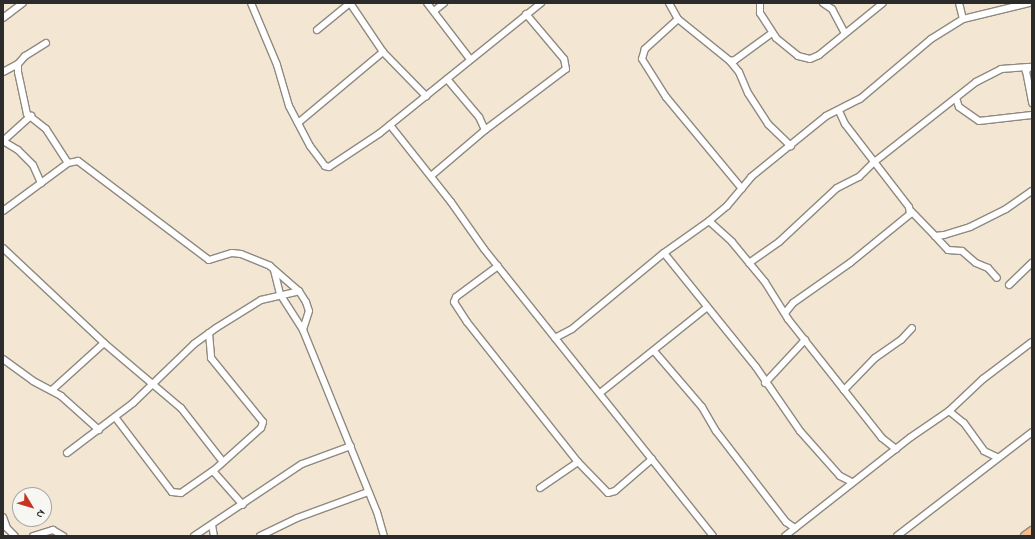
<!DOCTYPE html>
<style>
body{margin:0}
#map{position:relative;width:1035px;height:539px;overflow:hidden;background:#f3e7d4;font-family:"Indie Flower",sans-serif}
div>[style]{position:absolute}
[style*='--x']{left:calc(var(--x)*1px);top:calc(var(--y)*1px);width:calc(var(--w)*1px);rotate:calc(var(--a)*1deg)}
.roads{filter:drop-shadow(1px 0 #8f8980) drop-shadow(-1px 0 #8f8980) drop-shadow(0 1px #8f8980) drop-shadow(0 -1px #8f8980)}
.minor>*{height:6px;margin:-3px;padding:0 3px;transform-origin:3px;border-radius:3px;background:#fff}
.major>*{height:8px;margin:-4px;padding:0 4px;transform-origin:4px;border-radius:4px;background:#f7bd88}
span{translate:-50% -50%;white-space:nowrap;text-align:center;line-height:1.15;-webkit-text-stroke:3px #f6f6f2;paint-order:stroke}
.frame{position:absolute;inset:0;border:4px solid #2b2b2b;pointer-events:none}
.north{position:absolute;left:12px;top:487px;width:40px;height:40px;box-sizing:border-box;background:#f6f6f2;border:1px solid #a5a5a2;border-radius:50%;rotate:128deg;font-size:11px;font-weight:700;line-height:16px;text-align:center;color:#2b2b2b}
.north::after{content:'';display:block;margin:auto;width:14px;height:18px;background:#c8321e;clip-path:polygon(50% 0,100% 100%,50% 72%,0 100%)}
</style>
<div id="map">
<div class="roads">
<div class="minor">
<i style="--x:251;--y:3;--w:67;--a:67.2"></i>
<i style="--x:277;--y:65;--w:43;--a:73.7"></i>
<i style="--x:289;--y:106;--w:45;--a:62.3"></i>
<i style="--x:310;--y:146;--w:25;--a:53"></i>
<i style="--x:325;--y:166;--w:4;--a:14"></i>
<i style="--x:329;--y:167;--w:61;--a:-33.7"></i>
<i style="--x:380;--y:133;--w:207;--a:-38.9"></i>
<i style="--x:350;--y:3;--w:59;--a:56"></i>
<i style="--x:383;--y:52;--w:62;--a:45.7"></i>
<i style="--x:427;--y:3;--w:71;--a:52.5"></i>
<i style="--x:669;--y:3;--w:18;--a:61"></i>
<i style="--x:678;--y:19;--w:67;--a:38.9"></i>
<i style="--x:730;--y:61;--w:5;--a:-11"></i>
<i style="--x:735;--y:60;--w:46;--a:-36.1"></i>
<i style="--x:760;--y:3;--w:10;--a:90"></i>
<i style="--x:760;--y:13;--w:30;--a:57"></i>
<i style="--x:776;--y:38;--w:28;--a:39"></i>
<i style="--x:798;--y:56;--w:12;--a:14"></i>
<i style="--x:810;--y:59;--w:10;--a:-24"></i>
<i style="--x:819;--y:55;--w:82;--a:-39.1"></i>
<i style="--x:823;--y:3;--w:11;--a:34"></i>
<i style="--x:832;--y:9;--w:27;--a:62"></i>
<i style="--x:959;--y:3;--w:16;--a:76"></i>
<i style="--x:434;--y:11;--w:13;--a:-39"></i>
<i style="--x:3;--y:18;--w:25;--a:-37"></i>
<i style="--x:678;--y:19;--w:45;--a:137.7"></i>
<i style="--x:645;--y:49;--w:10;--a:107"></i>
<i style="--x:642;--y:59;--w:45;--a:57.7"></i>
<i style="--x:666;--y:97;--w:119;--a:50.4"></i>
<i style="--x:317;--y:30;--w:43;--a:-39.3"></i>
<i style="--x:46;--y:43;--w:25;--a:148"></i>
<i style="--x:25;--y:56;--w:11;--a:131"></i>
<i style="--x:18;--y:64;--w:8;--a:90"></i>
<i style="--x:18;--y:72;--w:43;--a:77.9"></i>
<i style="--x:27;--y:114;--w:24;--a:38"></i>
<i style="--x:46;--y:129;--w:40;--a:57.1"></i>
<i style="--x:730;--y:61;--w:14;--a:51"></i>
<i style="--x:739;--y:72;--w:23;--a:67"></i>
<i style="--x:748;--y:93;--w:37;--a:57"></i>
<i style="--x:768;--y:124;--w:32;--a:44"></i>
<i style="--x:1030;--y:67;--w:6;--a:135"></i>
<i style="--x:1026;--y:71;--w:33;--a:79"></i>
<i style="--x:3;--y:72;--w:17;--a:-28"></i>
<i style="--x:447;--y:79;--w:50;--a:49.9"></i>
<i style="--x:479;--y:117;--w:14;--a:65"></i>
<i style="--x:956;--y:98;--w:9;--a:72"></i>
<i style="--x:959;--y:107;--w:24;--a:35"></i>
<i style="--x:979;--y:121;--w:53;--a:-6.5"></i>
<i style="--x:298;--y:123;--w:111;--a:-39.9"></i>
<i style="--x:390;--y:125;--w:98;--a:51.6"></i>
<i style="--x:451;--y:202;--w:57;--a:54.9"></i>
<i style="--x:484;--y:249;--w:367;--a:51.4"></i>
<i style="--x:3;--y:141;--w:17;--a:31"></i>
<i style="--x:18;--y:150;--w:21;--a:45"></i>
<i style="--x:33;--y:165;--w:20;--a:66"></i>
<i style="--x:3;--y:141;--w:38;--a:-42"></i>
<i style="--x:431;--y:176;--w:71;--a:-40.4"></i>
<i style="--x:485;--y:130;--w:101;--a:-37"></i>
<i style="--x:566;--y:69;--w:10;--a:-101"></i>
<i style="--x:564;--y:59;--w:59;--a:-130.2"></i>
<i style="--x:3;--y:211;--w:81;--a:-36.4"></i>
<i style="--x:68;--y:163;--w:10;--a:-11"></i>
<i style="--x:78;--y:161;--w:164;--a:37.1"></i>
<i style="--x:209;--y:260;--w:24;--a:-17"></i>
<i style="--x:232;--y:253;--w:9;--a:6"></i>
<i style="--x:241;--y:254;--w:31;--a:22"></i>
<i style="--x:270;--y:266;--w:38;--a:41"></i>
<i style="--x:299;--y:291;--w:13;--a:58"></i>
<i style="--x:306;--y:302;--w:9;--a:72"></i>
<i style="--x:309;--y:311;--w:20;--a:108"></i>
<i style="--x:303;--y:330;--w:196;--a:67.9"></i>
<i style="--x:377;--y:512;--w:25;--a:74"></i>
<i style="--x:911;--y:211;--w:35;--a:46"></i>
<i style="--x:935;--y:236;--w:9;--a:-6"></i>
<i style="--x:944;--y:235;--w:27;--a:-17"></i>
<i style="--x:970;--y:227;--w:40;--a:-26.6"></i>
<i style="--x:1006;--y:209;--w:32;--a:-35"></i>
<i style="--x:709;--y:221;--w:31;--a:42"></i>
<i style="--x:732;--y:242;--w:52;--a:50.5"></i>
<i style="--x:765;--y:282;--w:44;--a:58.1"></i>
<i style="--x:788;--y:319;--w:90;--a:51.7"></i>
<i style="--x:844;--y:390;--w:61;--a:51.6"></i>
<i style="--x:882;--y:438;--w:18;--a:38"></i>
<i style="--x:935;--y:236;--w:19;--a:47"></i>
<i style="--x:948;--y:250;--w:14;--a:4"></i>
<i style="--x:962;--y:251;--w:18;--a:41"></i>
<i style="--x:976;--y:263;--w:13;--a:23"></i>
<i style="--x:988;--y:268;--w:13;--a:48"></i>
<i style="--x:3;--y:248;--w:139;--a:43.2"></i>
<i style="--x:104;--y:343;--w:101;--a:40.2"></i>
<i style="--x:181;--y:408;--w:68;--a:52.1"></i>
<i style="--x:664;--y:253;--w:146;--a:51.1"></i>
<i style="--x:756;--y:367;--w:78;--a:55.5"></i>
<i style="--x:800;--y:431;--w:60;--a:48.4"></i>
<i style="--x:840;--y:476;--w:13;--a:27"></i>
<i style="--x:749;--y:263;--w:37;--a:-35"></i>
<i style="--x:779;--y:242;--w:79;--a:-43"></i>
<i style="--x:837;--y:188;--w:25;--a:-27"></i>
<i style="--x:859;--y:177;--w:20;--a:-45"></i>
<i style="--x:873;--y:163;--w:131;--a:-38.2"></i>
<i style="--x:976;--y:82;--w:28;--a:-27"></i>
<i style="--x:1001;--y:69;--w:27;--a:-4"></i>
<i style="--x:498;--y:266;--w:52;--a:143.6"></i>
<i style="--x:456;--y:297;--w:5;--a:112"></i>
<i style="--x:454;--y:302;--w:24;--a:57"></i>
<i style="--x:467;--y:322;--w:179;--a:51.6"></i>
<i style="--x:578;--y:462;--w:43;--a:45.9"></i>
<i style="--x:608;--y:493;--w:7;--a:-16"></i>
<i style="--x:615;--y:491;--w:49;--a:-40.9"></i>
<i style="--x:274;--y:270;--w:25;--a:76"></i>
<i style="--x:280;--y:294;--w:43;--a:57.4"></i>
<i style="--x:1009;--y:285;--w:32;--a:-44"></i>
<i style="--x:785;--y:313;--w:13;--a:-51"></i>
<i style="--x:793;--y:303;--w:70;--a:-35.1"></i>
<i style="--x:850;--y:263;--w:77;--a:-39.2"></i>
<i style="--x:910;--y:214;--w:7;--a:-98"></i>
<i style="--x:909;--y:207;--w:105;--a:-127.6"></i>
<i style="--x:845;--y:124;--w:14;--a:-115"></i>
<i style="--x:209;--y:333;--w:25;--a:85"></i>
<i style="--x:211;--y:358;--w:82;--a:50.9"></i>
<i style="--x:263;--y:422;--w:6;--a:108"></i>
<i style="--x:261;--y:428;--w:64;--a:138.1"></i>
<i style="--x:555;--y:338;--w:19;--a:-28"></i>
<i style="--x:572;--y:329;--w:119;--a:-39.6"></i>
<i style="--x:664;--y:253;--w:55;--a:-35.4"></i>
<i style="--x:709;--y:221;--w:23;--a:-40"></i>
<i style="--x:727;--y:206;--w:38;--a:-50"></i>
<i style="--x:751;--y:177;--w:97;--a:-39.1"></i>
<i style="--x:826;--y:116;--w:38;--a:-27"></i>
<i style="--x:860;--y:99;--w:93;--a:-40.2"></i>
<i style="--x:931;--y:39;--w:38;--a:-32"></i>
<i style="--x:963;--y:19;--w:68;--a:-13.6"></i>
<i style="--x:654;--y:351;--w:74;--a:49.4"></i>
<i style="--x:702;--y:407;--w:28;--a:60"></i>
<i style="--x:716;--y:431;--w:115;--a:52.4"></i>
<i style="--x:786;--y:522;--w:11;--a:34"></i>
<i style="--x:3;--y:359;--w:37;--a:36"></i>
<i style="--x:33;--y:381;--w:32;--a:28"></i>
<i style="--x:61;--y:396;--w:51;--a:41.8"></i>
<i style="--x:765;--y:383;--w:59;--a:-47.1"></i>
<i style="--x:52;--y:390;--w:70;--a:-42.1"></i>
<i style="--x:844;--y:390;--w:45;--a:-45.9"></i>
<i style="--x:875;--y:358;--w:32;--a:-35"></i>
<i style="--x:901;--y:340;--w:16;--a:-47"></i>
<i style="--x:600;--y:393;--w:136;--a:-38.7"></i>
<i style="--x:949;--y:411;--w:19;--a:39"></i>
<i style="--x:964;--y:423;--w:34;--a:54"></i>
<i style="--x:984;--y:451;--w:14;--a:25"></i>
<i style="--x:115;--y:417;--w:94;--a:52.8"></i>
<i style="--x:172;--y:492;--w:9;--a:6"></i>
<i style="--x:181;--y:493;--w:39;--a:-35"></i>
<i style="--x:213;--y:471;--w:45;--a:48.6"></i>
<i style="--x:67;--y:453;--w:83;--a:-37.1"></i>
<i style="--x:133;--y:403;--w:85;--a:-44"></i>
<i style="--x:194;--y:344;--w:27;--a:-36"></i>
<i style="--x:216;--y:328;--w:53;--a:-31.9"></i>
<i style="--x:261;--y:300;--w:39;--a:-13"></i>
<i style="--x:540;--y:488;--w:46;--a:-34.4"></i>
<i style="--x:3;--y:517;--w:12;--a:70"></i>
<i style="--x:7;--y:528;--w:11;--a:45"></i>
<i style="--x:212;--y:525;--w:11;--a:80"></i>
<i style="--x:33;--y:536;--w:21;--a:-17"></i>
<i style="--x:53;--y:530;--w:12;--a:31"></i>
<i style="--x:194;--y:536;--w:130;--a:-33.7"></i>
<i style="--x:302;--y:464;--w:52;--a:-20.2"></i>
<i style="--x:260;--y:536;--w:41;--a:-25.9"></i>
<i style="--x:297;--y:518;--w:76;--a:-20.1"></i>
<i style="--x:785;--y:536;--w:160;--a:-38.2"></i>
<i style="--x:911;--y:437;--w:46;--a:-34.4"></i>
<i style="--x:949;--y:411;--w:47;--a:-43.3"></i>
<i style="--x:983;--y:379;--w:61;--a:-37.1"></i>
<i style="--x:897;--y:536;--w:170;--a:-37.6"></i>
</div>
<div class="major">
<i style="--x:1025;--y:536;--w:9;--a:-36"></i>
</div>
</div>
<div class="frame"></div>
<div class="north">N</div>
</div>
